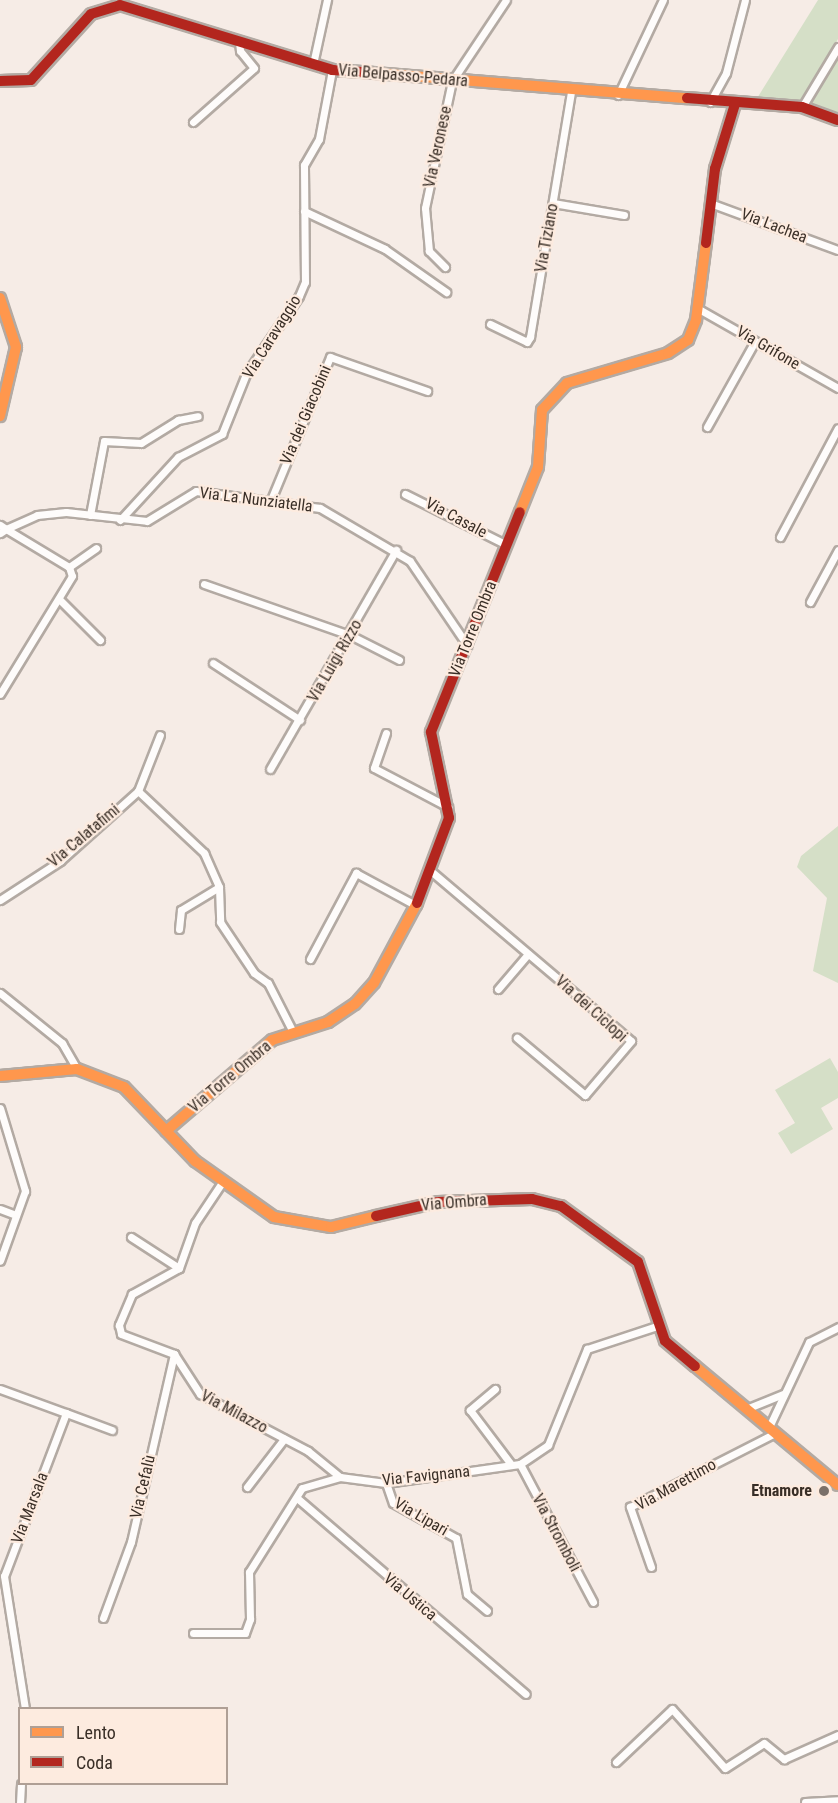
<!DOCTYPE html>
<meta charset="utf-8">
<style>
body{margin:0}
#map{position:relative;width:838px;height:1803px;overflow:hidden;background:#f6ece6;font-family:"Roboto Condensed",sans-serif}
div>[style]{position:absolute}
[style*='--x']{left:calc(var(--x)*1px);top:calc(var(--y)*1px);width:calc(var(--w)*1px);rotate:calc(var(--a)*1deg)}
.green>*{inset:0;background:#d5dfc7}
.roads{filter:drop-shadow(2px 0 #b3aaa3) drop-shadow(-2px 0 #b3aaa3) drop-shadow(0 2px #b3aaa3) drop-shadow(0 -2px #b3aaa3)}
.street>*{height:7px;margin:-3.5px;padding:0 3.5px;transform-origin:3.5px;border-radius:3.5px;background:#fefcfb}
.slow>*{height:10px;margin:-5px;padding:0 5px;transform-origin:5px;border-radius:5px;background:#ff974d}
.jam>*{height:10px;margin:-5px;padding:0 5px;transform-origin:5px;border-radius:5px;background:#b3261e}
.dots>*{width:16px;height:16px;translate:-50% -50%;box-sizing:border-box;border:3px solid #fdebdf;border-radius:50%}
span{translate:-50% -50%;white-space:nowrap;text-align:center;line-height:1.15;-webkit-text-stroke:4.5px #fdebdf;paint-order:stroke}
.street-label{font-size:16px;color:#392e26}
.poi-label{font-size:16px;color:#392e26;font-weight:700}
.right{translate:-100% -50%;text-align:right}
.legend{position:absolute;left:18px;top:1707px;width:210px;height:78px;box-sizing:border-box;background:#fdebdf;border:2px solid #af9f95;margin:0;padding:8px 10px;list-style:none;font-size:18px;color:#392e26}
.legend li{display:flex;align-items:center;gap:12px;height:30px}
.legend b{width:30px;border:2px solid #af9f95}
</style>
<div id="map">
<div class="green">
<i style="clip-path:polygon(818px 0,838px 0,838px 39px,801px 100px,756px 100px)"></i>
<i style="clip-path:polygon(838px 54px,838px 117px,810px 106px)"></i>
<i style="clip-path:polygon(838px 826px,838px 983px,813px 971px,827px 898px,797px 867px,801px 856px)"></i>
<i style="clip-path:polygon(830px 1058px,838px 1072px,838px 1098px,821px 1108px,833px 1129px,791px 1154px,778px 1133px,795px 1123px,775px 1090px)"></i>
</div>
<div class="roads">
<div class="street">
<i style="--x:313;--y:64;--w:66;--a:-77.7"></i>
<i style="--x:618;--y:95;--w:105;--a:-64.7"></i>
<i style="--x:710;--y:102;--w:33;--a:-61"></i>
<i style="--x:726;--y:73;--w:75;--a:-75.4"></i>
<i style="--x:802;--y:107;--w:70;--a:-59"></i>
<i style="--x:193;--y:122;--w:81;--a:-41.5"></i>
<i style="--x:254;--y:68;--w:22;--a:-129"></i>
<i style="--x:240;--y:51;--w:10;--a:-96"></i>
<i style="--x:553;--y:203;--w:72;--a:9.6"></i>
<i style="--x:710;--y:203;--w:136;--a:20.2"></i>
<i style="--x:304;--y:211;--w:89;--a:25.1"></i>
<i style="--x:385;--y:249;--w:75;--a:35.2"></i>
<i style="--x:445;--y:267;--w:23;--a:-135"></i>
<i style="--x:429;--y:251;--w:43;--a:-95.3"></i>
<i style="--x:425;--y:208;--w:130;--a:-78"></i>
<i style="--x:452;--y:81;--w:97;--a:-56.3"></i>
<i style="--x:697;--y:308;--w:162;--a:29.6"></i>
<i style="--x:490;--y:324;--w:41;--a:25.9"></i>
<i style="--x:527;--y:342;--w:6;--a:-59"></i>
<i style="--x:530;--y:337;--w:249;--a:-80.5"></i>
<i style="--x:707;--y:427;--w:98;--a:-60.8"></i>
<i style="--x:405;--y:494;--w:112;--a:26.6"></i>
<i style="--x:270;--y:502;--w:157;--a:-67.5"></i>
<i style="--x:330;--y:357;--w:103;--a:19.3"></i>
<i style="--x:90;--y:515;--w:75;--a:-79.3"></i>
<i style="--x:104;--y:441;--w:37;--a:3"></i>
<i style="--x:141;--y:443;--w:44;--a:-31.9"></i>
<i style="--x:178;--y:420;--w:20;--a:-11"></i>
<i style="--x:120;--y:520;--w:86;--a:-47.4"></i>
<i style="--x:178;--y:457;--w:50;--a:-27.6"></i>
<i style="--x:222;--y:434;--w:65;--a:-68.2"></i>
<i style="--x:246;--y:374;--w:94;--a:-55.8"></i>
<i style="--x:299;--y:296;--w:15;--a:-67"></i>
<i style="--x:305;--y:282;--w:117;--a:-90.5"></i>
<i style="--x:304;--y:165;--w:30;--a:-60"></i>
<i style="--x:319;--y:139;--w:70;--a:-79.3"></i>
<i style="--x:0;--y:525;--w:7;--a:34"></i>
<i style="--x:6;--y:529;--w:34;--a:-24"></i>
<i style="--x:37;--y:515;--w:29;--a:-6"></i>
<i style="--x:66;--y:512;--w:81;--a:6.3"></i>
<i style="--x:147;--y:521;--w:57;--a:-31.5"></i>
<i style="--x:196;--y:491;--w:125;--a:7.8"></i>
<i style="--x:320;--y:508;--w:104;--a:30.5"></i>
<i style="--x:410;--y:561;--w:102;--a:55.8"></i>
<i style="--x:0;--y:533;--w:7;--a:-34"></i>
<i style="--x:6;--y:529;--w:74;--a:31.1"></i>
<i style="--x:69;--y:567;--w:9;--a:72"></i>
<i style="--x:72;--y:576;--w:138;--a:121.4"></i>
<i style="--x:780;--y:537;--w:123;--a:-62"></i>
<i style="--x:69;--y:567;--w:33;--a:-35"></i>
<i style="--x:204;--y:584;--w:155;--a:19.3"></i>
<i style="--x:350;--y:635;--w:55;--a:27"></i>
<i style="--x:59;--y:599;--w:58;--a:45"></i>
<i style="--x:810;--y:602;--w:59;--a:-61.7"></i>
<i style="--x:213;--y:663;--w:104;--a:33.2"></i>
<i style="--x:386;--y:733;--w:37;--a:109"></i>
<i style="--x:374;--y:768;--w:84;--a:27.8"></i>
<i style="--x:270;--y:769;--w:253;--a:-60.1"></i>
<i style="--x:138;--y:791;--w:91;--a:43.2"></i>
<i style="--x:204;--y:853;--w:37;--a:66"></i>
<i style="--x:219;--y:887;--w:35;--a:88"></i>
<i style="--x:220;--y:922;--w:61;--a:56.3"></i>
<i style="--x:254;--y:973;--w:17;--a:36"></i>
<i style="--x:268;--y:983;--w:55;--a:63"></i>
<i style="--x:138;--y:791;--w:60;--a:-68.6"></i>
<i style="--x:432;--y:872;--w:261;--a:40.3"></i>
<i style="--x:631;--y:1041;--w:71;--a:130.4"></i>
<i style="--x:585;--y:1095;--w:89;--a:-140"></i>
<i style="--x:0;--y:900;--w:72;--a:-33"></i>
<i style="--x:60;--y:861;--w:105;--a:-41.9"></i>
<i style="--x:179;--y:929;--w:19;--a:-84"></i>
<i style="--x:181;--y:910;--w:44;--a:-31.2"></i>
<i style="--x:310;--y:959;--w:98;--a:-61.9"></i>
<i style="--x:356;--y:873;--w:69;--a:28.4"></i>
<i style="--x:498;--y:989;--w:46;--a:-49.4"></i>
<i style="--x:0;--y:993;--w:80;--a:38.9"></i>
<i style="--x:62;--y:1043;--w:30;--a:60"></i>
<i style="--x:0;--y:1108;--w:87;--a:73.2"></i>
<i style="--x:25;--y:1191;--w:74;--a:109.7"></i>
<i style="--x:223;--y:1181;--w:50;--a:123.7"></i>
<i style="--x:195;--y:1223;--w:48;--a:109.6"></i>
<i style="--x:179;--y:1268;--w:54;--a:151"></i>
<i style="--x:132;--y:1294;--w:34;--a:113"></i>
<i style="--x:119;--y:1325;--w:9;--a:77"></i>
<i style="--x:121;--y:1334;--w:57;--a:20.7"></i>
<i style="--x:174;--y:1354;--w:48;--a:57"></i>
<i style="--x:200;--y:1394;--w:122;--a:27.8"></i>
<i style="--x:308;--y:1451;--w:41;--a:39.1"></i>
<i style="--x:0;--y:1209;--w:17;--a:21"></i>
<i style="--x:131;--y:1237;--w:57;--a:32.9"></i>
<i style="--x:0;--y:1389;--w:70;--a:20"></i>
<i style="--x:66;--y:1413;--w:174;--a:110.8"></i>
<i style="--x:4;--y:1576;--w:134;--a:81"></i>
<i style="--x:495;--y:1389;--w:33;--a:140"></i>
<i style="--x:470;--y:1410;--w:66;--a:53"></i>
<i style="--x:746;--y:1409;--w:40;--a:-22"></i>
<i style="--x:66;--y:1413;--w:49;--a:20.3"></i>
<i style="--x:769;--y:1427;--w:94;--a:-64.8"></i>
<i style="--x:809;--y:1342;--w:33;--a:-27"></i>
<i style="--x:520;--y:1464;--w:156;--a:62.1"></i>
<i style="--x:386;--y:1483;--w:21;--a:71"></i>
<i style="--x:393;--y:1503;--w:72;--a:29.1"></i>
<i style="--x:456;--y:1538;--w:57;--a:78.9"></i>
<i style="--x:467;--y:1594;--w:26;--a:40"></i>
<i style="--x:247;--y:1487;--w:61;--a:-52.4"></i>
<i style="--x:297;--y:1498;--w:301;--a:40.6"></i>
<i style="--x:651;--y:1567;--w:64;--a:-109.3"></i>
<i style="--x:630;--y:1507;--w:163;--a:-27"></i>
<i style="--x:103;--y:1618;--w:81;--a:-69.8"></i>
<i style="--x:131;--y:1542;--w:193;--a:-77.1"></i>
<i style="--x:193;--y:1633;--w:52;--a:0"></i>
<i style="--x:245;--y:1633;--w:15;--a:-70"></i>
<i style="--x:250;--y:1619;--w:47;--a:-91.2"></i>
<i style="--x:249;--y:1572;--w:99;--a:-57.8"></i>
<i style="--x:302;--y:1488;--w:40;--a:-16"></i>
<i style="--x:340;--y:1477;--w:46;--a:7.4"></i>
<i style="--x:386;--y:1483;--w:135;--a:-8.1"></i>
<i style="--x:520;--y:1464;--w:34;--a:-34"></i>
<i style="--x:548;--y:1445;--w:104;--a:-67.9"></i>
<i style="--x:587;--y:1349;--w:74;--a:-18.2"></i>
<i style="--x:616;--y:1762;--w:77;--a:-43.4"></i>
<i style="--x:672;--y:1709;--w:79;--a:48.1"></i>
<i style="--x:725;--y:1768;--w:46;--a:-32.7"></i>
<i style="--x:764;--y:1743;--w:26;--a:39"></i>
<i style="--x:784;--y:1759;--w:59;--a:-24"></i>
<i style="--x:805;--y:1802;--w:33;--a:-3"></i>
<i style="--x:20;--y:1803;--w:19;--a:-87"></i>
</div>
<div class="slow">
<i style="--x:362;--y:72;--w:326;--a:4.6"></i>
<i style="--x:0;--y:298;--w:52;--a:71.9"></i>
<i style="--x:16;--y:347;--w:71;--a:103.1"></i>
<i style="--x:520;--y:512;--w:48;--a:-68.2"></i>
<i style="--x:538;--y:467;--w:57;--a:-86"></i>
<i style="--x:542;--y:410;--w:37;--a:-47"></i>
<i style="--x:567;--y:383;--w:105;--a:-16.5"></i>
<i style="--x:668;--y:353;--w:24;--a:-33"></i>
<i style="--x:688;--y:340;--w:22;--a:-68"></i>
<i style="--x:696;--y:320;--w:78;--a:-82.6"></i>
<i style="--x:0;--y:1076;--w:77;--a:-5.2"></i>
<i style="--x:77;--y:1069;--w:50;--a:21"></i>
<i style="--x:124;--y:1087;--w:103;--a:46.2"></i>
<i style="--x:195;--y:1161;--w:97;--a:35.3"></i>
<i style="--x:274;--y:1217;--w:58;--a:10"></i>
<i style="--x:331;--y:1227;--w:46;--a:-13.7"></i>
<i style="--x:166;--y:1131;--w:140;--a:-40.6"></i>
<i style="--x:272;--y:1040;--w:59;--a:-17.8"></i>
<i style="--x:328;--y:1022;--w:32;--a:-34"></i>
<i style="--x:355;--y:1004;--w:28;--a:-48"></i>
<i style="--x:374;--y:983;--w:91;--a:-61.7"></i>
<i style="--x:695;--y:1366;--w:186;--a:39.8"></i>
</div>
<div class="jam">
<i style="--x:0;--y:81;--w:31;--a:-2"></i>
<i style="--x:31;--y:80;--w:89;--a:-47.7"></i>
<i style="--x:91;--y:14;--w:30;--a:-17"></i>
<i style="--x:120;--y:5;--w:222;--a:17"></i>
<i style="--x:332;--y:70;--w:30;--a:4"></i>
<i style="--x:687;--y:98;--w:115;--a:4.5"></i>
<i style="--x:802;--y:107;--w:38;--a:20"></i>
<i style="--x:706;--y:243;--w:75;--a:-83.1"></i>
<i style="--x:715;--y:169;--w:68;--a:-72.9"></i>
<i style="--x:417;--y:903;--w:91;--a:-69.4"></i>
<i style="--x:449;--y:818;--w:88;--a:-101.8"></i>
<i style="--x:431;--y:732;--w:237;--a:-68"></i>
<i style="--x:376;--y:1216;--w:64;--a:-12.7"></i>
<i style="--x:438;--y:1202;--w:94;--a:-1.8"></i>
<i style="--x:532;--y:1199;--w:30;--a:14"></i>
<i style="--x:561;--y:1206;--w:95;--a:36"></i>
<i style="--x:638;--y:1262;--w:83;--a:71.1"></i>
<i style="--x:665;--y:1341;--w:39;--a:40"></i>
</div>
</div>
<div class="dots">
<i style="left:824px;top:1491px;background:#7b7069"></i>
</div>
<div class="street-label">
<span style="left:403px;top:76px;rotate:5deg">Via Belpasso-Pedara</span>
<span style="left:438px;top:147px;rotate:-78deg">Via Veronese</span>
<span style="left:774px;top:226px;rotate:21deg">Via Lachea</span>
<span style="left:547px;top:238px;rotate:-80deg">Via Tiziano</span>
<span style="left:272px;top:337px;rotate:-58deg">Via Caravaggio</span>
<span style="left:768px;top:348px;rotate:30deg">Via Grifone</span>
<span style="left:306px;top:415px;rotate:-67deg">Via dei Giacobini</span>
<span style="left:256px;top:500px;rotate:7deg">Via La Nunziatella</span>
<span style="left:456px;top:518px;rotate:28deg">Via Casale</span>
<span style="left:473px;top:629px;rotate:-68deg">Via Torre Ombra</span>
<span style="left:335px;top:661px;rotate:-60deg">Via Luigi Rizzo</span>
<span style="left:84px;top:836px;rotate:-40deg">Via Calatafimi</span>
<span style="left:591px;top:1009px;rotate:42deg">Via dei Ciclopi</span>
<span style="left:230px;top:1077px;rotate:-40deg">Via Torre Ombra</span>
<span style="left:454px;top:1203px;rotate:-5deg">Via Ombra</span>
<span style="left:234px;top:1412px;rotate:28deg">Via Milazzo</span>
<span style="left:426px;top:1476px;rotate:-6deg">Via Favignana</span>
<span style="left:676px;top:1485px;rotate:-29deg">Via Marettimo</span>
<span style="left:143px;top:1487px;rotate:-77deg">Via Cefalù</span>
<span style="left:30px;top:1508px;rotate:-69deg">Via Marsala</span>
<span style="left:421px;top:1517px;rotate:30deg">Via Lipari</span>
<span style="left:556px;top:1533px;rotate:62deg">Via Stromboli</span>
<span style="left:410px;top:1597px;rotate:40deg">Via Ustica</span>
</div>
<div class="poi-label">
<span class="right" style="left:812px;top:1491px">Etnamore</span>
</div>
<ul class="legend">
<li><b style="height:8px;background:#ff974d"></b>Lento</li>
<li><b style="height:8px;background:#b3261e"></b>Coda</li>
</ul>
</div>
